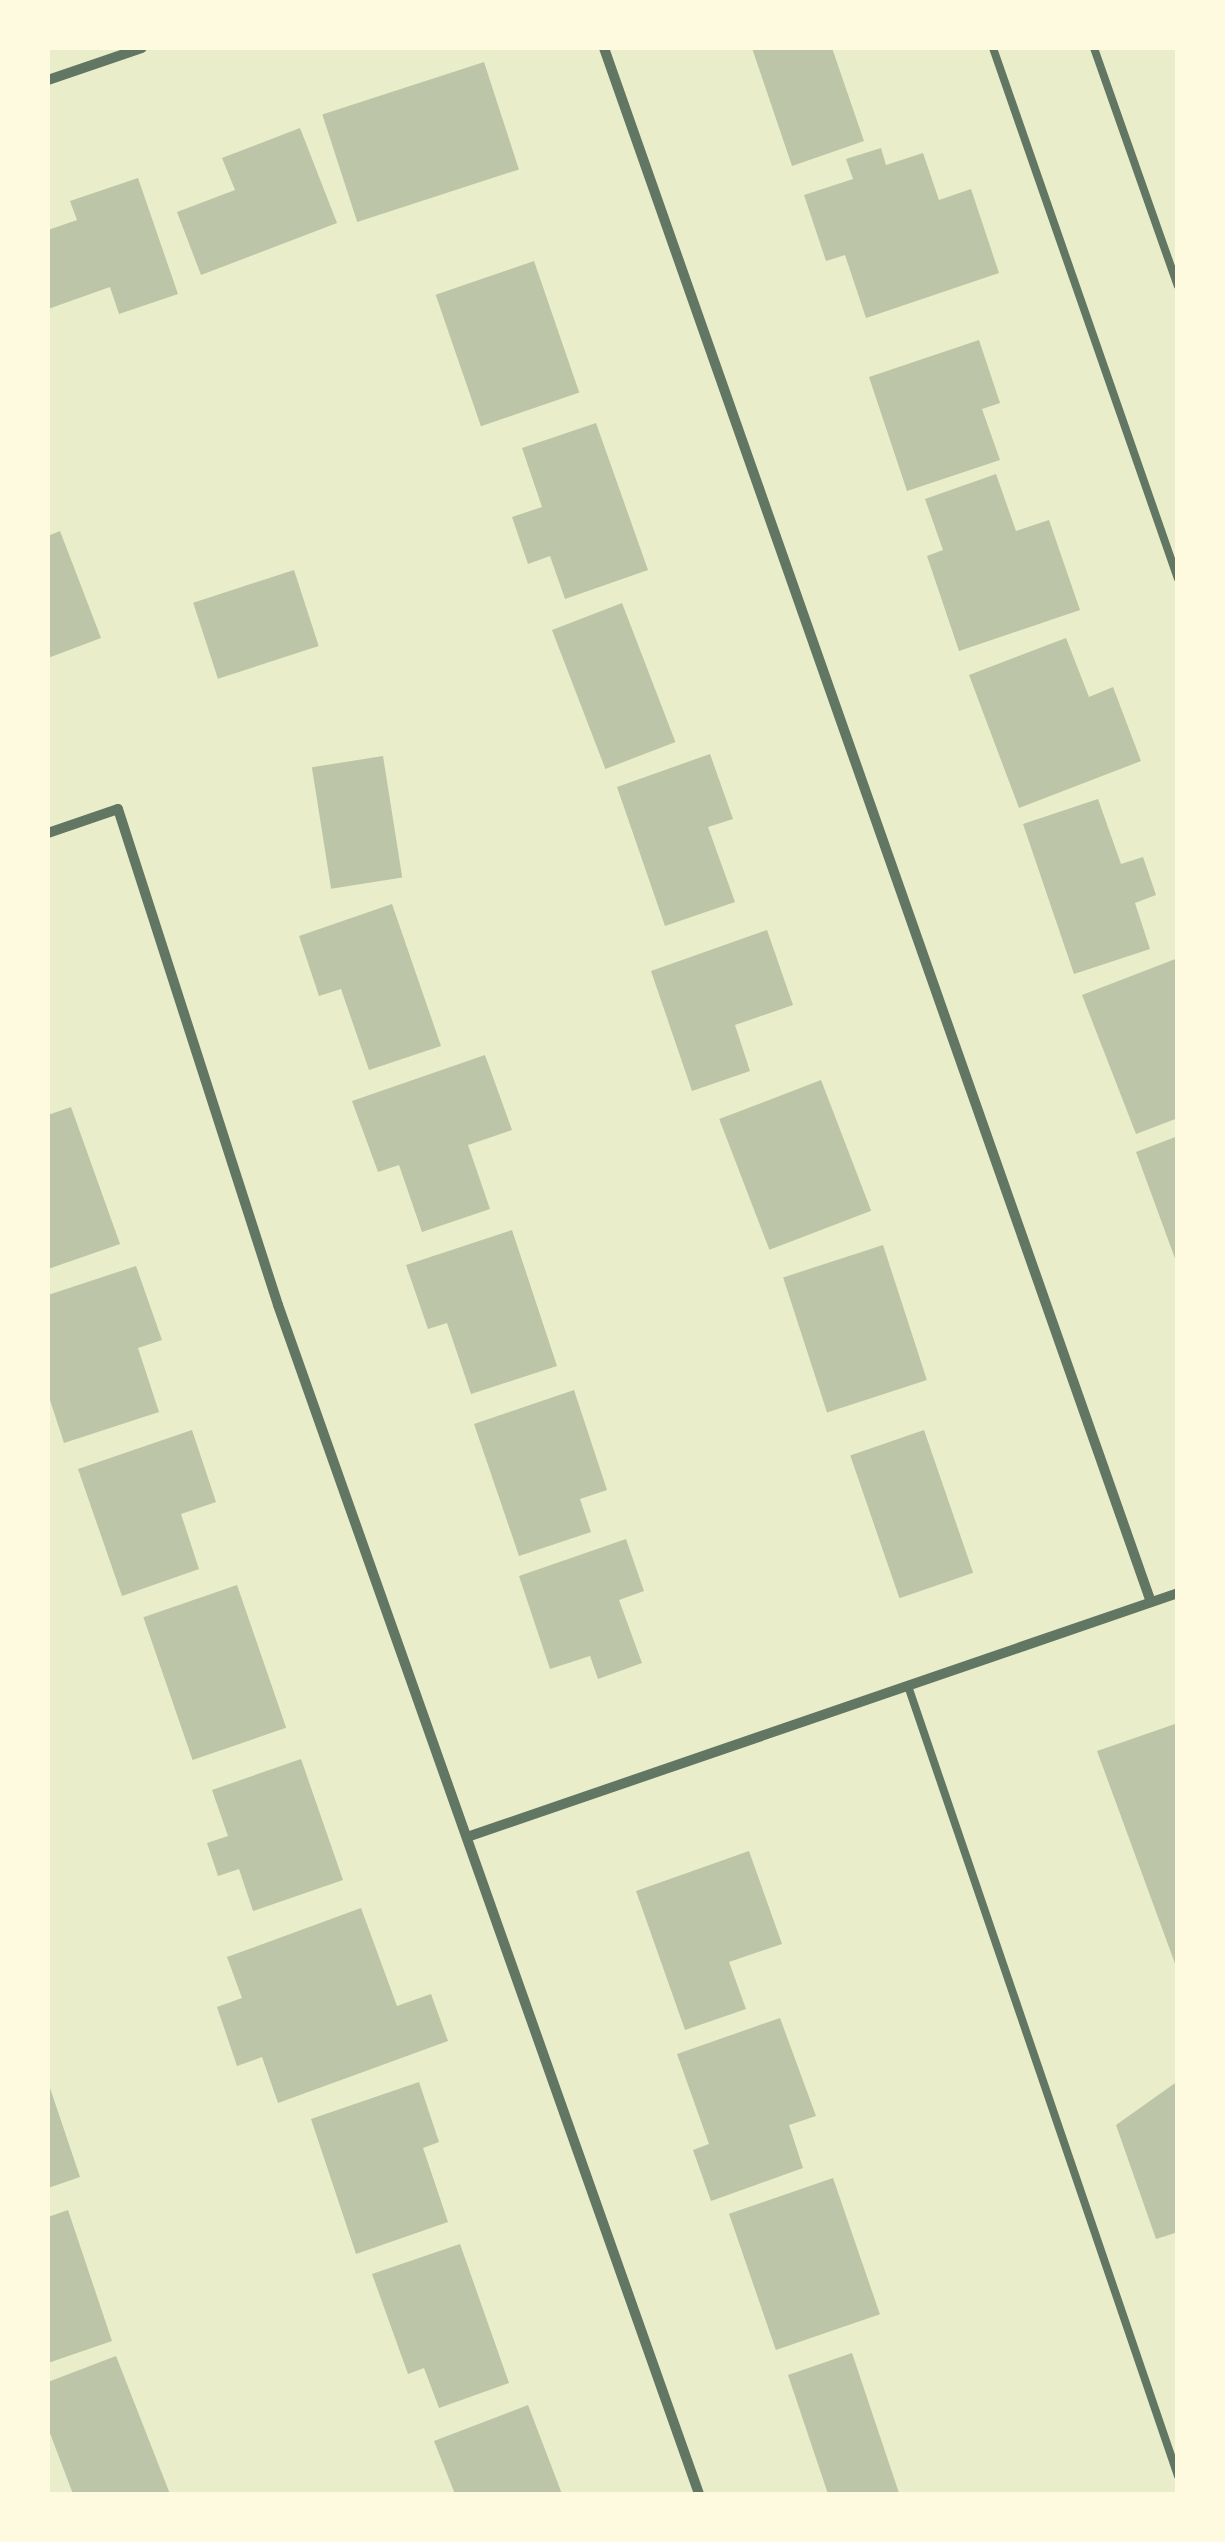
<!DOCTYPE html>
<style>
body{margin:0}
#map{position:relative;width:1225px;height:2542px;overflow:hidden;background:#e9edc9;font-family:Roboto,sans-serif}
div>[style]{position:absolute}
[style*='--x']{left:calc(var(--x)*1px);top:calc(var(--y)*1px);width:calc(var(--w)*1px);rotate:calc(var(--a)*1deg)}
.building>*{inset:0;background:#bcc5a7;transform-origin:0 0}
.service>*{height:8px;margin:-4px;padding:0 4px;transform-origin:4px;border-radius:4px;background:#617663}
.minor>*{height:10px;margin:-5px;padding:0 5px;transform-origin:5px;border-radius:5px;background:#617663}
span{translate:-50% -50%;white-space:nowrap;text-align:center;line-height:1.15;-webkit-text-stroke:10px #fefae0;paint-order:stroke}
.frame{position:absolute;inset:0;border:50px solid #fefae0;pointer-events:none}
</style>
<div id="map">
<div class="building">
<i style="clip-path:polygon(752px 48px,832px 48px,864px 141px,792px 166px)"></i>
<i style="left:484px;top:62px;width:113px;height:170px;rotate:72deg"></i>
<i style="clip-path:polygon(300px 128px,337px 223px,201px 275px,177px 212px,235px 190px,222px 158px)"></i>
<i style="clip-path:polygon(881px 148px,886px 165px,923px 153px,939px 200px,971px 189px,999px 273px,866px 318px,845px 255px,826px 261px,804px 195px,853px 179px,846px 159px)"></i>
<i style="clip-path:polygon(138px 178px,178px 294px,119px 314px,110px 287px,48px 309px,48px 230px,77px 220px,70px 201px)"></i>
<i style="left:534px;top:261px;width:139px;height:104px;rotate:71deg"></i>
<i style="clip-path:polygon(979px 340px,1000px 403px,982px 409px,1000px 460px,907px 491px,869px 377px)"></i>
<i style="clip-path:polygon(596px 423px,648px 570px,565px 599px,550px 556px,528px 564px,512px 517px,542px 507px,522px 448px)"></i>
<i style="clip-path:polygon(996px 474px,1016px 531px,1049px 520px,1080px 610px,959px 651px,927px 556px,943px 550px,925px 499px)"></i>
<i style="clip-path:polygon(60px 531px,101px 638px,48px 658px,48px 536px)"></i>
<i style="left:294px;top:570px;width:80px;height:106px;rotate:72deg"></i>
<i style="left:622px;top:603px;width:149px;height:75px;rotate:69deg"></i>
<i style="clip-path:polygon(1066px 638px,1089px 697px,1113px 687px,1141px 761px,1019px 808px,969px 675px)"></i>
<i style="clip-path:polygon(710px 754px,733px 819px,708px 827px,735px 902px,665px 926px,617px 787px)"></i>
<i style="left:383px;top:756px;width:123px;height:72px;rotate:81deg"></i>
<i style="clip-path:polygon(1098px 799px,1121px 864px,1143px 857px,1156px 895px,1135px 903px,1150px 949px,1074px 974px,1023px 824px)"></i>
<i style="clip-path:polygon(392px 904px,441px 1046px,369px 1070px,341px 989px,319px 996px,299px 936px)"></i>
<i style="clip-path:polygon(767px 930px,793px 1005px,735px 1025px,750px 1071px,692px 1091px,651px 971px)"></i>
<i style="clip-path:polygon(1178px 958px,1178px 1118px,1136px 1134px,1082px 995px)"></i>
<i style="clip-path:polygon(485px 1055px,512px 1130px,468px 1145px,490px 1209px,422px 1232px,399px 1165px,378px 1172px,352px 1101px)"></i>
<i style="left:821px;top:1080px;width:140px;height:109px;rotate:69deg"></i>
<i style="clip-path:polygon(71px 1107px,120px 1244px,48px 1269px,48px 1115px)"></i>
<i style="clip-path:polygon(1178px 1136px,1178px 1264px,1177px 1264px,1136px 1152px)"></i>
<i style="clip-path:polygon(512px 1230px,557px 1366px,471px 1394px,447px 1323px,428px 1329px,406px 1265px)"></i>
<i style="left:883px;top:1245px;width:142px;height:105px;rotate:72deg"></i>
<i style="clip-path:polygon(136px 1266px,162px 1340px,138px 1348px,159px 1412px,64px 1443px,48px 1394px,48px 1295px)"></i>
<i style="clip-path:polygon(574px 1390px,607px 1490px,580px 1499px,591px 1532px,519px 1556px,474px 1424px)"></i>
<i style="clip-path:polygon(192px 1430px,216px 1502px,181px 1514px,199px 1569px,122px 1596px,78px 1469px)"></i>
<i style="left:924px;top:1430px;width:151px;height:78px;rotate:71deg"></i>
<i style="clip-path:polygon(626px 1539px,644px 1591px,619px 1600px,642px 1663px,598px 1679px,590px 1656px,550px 1669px,519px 1576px)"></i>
<i style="left:237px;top:1585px;width:151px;height:99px;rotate:71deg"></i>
<i style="clip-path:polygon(1178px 1723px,1178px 1969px,1177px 1969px,1097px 1751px)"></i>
<i style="clip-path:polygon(301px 1759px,343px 1880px,253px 1911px,239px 1869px,218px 1876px,207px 1843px,228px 1836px,212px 1790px)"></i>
<i style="clip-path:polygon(749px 1851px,782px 1944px,729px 1962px,746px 2009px,685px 2030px,636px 1891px)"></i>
<i style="clip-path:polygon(361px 1908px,397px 2006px,431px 1994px,448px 2041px,278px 2103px,262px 2057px,237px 2066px,217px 2007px,242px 1998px,227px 1957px)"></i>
<i style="clip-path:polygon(780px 2018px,816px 2116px,789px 2125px,803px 2168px,711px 2201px,693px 2150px,709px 2144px,677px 2054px)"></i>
<i style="clip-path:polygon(1178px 2081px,1178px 2232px,1156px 2239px,1116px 2125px)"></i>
<i style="clip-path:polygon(48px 2082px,80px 2177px,48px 2188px)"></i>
<i style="clip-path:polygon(419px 2082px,439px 2142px,423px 2148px,448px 2222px,356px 2254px,311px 2119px)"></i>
<i style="left:833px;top:2178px;width:144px;height:110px;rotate:71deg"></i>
<i style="clip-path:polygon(68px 2210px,112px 2341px,48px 2363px,48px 2217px)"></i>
<i style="clip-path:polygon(460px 2244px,509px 2383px,439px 2408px,424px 2368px,408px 2374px,372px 2274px)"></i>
<i style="clip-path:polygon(852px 2353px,899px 2493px,895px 2494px,828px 2494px,788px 2375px)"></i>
<i style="clip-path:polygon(116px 2356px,170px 2494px,73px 2494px,48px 2428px,48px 2382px)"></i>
<i style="clip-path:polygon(528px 2405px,562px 2494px,455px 2494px,434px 2441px)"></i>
</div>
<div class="service">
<i style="--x:993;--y:48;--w:562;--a:70.79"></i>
<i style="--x:1094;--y:48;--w:252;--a:70.6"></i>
<i style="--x:908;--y:1686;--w:835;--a:71.13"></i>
</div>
<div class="minor">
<i style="--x:604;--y:48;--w:1647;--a:70.61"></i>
<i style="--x:48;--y:80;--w:99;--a:-18.8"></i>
<i style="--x:48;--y:833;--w:74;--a:-18.9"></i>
<i style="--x:118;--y:809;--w:521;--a:72.12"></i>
<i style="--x:278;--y:1305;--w:1261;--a:70.5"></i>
<i style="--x:470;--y:1836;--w:749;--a:-18.94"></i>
</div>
<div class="frame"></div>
</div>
